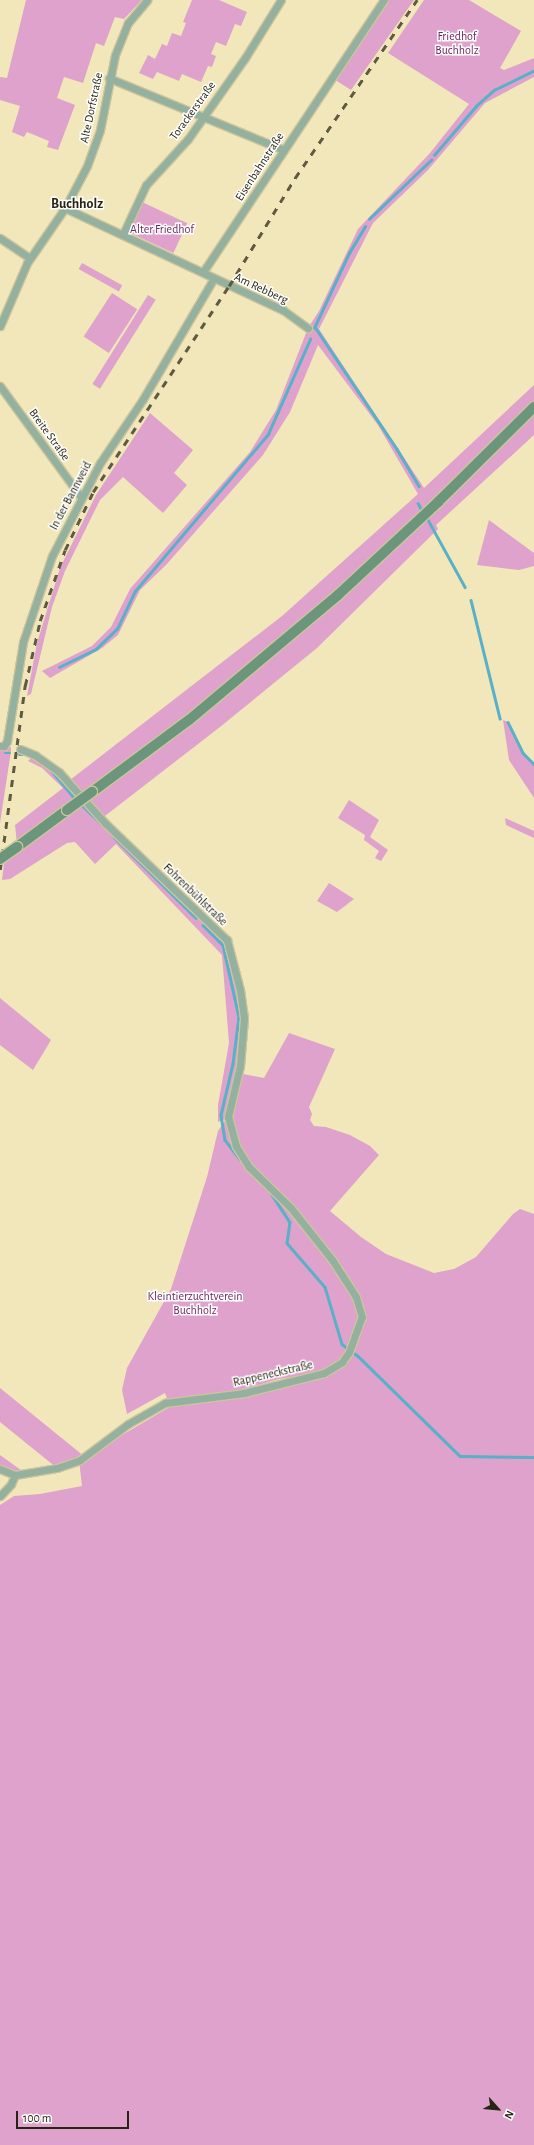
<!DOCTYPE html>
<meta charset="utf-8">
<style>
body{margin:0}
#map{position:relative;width:534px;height:2145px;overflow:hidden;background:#f1e7ba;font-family:"Alegreya Sans",sans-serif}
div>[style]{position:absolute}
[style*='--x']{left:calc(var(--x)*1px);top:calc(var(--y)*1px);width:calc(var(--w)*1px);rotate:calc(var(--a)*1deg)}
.green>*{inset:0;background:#dea2cc;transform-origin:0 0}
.stream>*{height:2.5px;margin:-1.25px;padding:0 1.25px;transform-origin:1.25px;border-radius:1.25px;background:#59b0c7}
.roads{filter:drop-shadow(1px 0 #cdc49c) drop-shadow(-1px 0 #cdc49c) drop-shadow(0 1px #cdc49c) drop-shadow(0 -1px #cdc49c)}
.street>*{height:7px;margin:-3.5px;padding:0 3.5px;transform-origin:3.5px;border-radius:3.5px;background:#94b19f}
.secondary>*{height:10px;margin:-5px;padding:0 5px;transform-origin:5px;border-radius:5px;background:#6b967c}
.rail>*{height:2.5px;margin-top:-1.25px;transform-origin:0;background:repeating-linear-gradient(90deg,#5f5941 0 7px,transparent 0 14px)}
.bridges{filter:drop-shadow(1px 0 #cdc49c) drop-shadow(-1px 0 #cdc49c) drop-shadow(0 1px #cdc49c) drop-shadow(0 -1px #cdc49c)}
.secondary-bridge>*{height:10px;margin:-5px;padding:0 5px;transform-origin:5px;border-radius:5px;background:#6b967c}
span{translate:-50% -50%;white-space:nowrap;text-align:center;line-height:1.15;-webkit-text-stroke:3px #fff;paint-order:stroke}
.park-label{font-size:12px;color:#6c275d}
.street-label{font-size:12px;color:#282413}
.quarter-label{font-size:14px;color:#282413;font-weight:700}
.north{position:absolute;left:478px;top:2089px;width:40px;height:40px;-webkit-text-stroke:3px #fff;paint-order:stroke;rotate:117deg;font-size:11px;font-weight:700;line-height:16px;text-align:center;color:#282413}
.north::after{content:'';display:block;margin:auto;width:14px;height:18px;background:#282413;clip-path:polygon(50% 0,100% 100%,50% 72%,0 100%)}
.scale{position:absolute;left:16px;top:2111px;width:113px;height:18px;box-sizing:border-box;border:2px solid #282413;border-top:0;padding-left:5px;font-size:12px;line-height:14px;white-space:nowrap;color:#282413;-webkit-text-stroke:3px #fff;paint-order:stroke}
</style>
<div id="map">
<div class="green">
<i style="clip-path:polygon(26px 0,142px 0,124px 19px,115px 17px,104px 46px,96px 43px,83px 83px,64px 77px,57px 98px,75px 105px,58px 150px,47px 147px,49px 141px,27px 132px,24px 137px,12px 132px,20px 106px,0 100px,0 77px,7px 78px)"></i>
<i style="clip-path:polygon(192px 0,219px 0,247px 12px,241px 26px,235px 24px,226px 46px,216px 42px,211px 54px,216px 56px,212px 67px,208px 66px,201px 82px,182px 74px,179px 81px,157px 72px,153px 79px,139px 73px,148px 55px,155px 59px,162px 44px,167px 46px,172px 33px,181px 36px,186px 23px,183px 22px)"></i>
<i style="clip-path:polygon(384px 0,414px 0,351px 90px,332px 78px)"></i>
<i style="clip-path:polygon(424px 0,469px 0,521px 31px,500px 68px,504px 70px,534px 58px,534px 77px,485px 103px,428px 170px,373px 223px,319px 329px,424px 488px,534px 385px,534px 435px,436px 525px,438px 529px,317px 648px,220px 727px,101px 819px,201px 921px,226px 941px,244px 1018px,238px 1073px,264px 1078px,289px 1033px,335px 1049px,309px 1107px,312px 1114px,310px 1120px,314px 1126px,326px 1127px,350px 1135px,370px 1146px,379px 1155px,330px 1211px,361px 1237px,386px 1254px,434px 1273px,454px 1269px,476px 1257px,513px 1214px,520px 1209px,534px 1214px,534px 2145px,0 2145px,0 1505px,14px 1496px,40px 1494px,82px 1486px,79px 1460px,57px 1468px,0 1422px,0 1388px,85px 1457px,178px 1402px,317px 1379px,323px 1373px,322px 1370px,314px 1374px,279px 1379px,227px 1394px,168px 1401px,165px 1393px,127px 1414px,122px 1390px,127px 1368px,171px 1289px,207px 1177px,218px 1131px,227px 1118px,218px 1122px,218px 1105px,229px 1043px,222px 955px,116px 844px,95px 864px,75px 842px,67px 843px,10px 879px,2px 880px,4px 864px,18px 853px,15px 825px,63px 788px,42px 768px,28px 761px,34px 755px,70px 780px,282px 616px,418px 494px,378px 425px,318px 345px,290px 412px,263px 455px,166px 565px,140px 590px,118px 635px,102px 648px,50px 678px,42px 671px,92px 646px,111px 627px,130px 589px,250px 452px,276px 410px,308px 328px,319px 311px,358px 229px,430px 153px,469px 104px,388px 53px)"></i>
<i style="left:142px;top:202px;width:50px;height:33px;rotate:25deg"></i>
<i style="left:82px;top:263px;width:46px;height:7px;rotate:29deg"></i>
<i style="left:112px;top:293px;width:30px;height:52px;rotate:33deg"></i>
<i style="left:148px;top:295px;width:9px;height:105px;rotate:32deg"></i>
<i style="clip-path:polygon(150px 413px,193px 450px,174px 473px,187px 485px,163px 513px,123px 477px,100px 500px,65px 571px,52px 607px,31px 694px,27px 696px,37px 643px,60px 568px,96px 495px)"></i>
<i style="clip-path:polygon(489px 520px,534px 553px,534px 566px,519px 570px,477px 565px)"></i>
<i style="clip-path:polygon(503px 720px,508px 722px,523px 753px,534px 764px,534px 798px,509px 760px)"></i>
<i style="clip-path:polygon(11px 747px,11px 751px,0 823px,0 750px)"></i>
<i style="clip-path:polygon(349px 800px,379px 820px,370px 837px,388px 850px,381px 861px,375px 858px,379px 851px,364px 840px,365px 835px,338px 818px)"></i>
<i style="clip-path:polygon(505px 818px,534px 831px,534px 838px,506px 825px)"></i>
<i style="clip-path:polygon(329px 883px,354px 899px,337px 912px,317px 901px)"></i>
<i style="clip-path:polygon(0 998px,51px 1040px,33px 1070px,0 1045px)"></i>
<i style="clip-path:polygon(0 1455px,25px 1473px,15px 1475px,0 1469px)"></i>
</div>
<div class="stream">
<i style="--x:434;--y:155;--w:65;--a:-49.4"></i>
<i style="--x:476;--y:106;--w:24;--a:-42"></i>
<i style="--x:494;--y:90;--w:43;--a:-26"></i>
<i style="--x:369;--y:219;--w:86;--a:-43.6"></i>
<i style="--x:315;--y:327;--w:147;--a:56.1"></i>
<i style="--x:397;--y:449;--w:43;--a:59.3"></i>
<i style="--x:314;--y:328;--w:83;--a:-65"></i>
<i style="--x:349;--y:253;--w:31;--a:-59"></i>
<i style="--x:418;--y:503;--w:10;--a:61"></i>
<i style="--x:426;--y:516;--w:81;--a:61.2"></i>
<i style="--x:471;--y:600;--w:122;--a:76.2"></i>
<i style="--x:59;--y:667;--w:41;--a:-25.9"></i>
<i style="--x:96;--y:649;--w:29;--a:-44"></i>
<i style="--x:117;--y:629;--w:42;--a:-64.7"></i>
<i style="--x:135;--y:591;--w:206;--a:-49.7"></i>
<i style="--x:268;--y:434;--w:104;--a:-66.1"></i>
<i style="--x:508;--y:722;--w:34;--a:64"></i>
<i style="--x:523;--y:753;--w:16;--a:45"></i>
<i style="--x:5;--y:753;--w:5;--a:0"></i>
<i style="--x:19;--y:755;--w:6;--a:0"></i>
<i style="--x:51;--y:770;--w:39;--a:50"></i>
<i style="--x:80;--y:803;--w:29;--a:44"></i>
<i style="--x:114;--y:837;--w:115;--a:44.6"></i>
<i style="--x:203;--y:925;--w:28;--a:45"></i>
<i style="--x:223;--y:945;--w:74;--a:77.5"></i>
<i style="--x:239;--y:1017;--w:47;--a:97.3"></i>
<i style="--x:233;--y:1064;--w:52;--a:103.2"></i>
<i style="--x:221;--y:1115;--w:25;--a:81"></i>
<i style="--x:225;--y:1140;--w:24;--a:52"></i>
<i style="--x:269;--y:1190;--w:38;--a:57"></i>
<i style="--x:290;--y:1222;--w:21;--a:98"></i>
<i style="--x:287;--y:1243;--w:58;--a:49.2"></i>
<i style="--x:325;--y:1287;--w:59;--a:73.4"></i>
<i style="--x:342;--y:1344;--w:20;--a:37"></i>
<i style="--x:358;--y:1356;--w:143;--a:44.4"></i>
<i style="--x:460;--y:1456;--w:74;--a:0.8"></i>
</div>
<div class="roads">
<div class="street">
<i style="--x:109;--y:78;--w:189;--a:22.4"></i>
<i style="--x:65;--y:208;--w:241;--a:25.1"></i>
<i style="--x:283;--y:310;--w:31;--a:36"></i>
<i style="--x:123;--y:234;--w:54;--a:-64.9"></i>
<i style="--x:146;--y:185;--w:62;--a:-47.6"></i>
<i style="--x:188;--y:139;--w:99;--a:-54.9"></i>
<i style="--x:245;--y:58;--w:68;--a:-58.2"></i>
<i style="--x:0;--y:238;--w:36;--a:34"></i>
<i style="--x:203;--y:272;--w:327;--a:-56.4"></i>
<i style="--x:0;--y:326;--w:69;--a:-66.8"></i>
<i style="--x:27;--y:263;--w:67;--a:-55.4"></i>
<i style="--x:65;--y:208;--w:47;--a:-62.4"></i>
<i style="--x:87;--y:166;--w:38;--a:-70"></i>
<i style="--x:100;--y:130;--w:76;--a:-78.7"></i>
<i style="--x:115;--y:55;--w:35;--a:-68"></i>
<i style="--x:128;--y:23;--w:30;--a:-50"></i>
<i style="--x:0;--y:386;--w:137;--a:53.9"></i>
<i style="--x:0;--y:746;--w:4;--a:0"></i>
<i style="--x:4;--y:746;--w:6;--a:-59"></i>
<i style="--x:7;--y:741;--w:100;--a:-80.8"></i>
<i style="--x:23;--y:642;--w:91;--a:-71.4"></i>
<i style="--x:52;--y:556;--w:105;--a:-62.7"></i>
<i style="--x:100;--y:463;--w:77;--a:-56.1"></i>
<i style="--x:143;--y:399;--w:140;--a:-59.6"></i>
<i style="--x:0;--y:1469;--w:16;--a:22"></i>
<i style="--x:15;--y:1475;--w:43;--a:-9.5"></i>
<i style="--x:57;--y:1468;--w:24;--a:-19"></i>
<i style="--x:80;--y:1460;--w:60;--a:-36.9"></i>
<i style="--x:128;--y:1424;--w:43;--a:-29.6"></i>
<i style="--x:165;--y:1403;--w:80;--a:-7.2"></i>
<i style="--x:244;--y:1393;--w:82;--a:-14"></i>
<i style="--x:324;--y:1373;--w:21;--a:-31"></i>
<i style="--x:342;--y:1362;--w:12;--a:-55"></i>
<i style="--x:349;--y:1352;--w:37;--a:-70"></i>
<i style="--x:362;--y:1317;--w:21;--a:-107"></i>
<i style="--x:356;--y:1297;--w:43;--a:-122.6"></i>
<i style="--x:333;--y:1261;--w:68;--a:-128.4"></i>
<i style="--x:291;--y:1208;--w:59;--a:-135.7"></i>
<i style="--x:249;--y:1167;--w:25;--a:-122"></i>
<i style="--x:236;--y:1146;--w:30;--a:-105"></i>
<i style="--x:228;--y:1117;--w:52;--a:-76.8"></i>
<i style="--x:240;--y:1066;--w:48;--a:-85.2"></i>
<i style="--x:244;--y:1018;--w:28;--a:-98"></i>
<i style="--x:240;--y:990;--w:52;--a:-104.6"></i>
<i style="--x:227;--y:940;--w:168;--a:-136.2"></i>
<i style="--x:106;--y:824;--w:70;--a:-132.1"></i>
<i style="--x:59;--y:772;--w:29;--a:-145"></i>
<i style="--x:35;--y:755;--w:16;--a:-158"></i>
<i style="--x:0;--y:1496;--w:16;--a:-47"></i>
<i style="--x:11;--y:1484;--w:10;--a:-66"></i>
</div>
<div class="secondary">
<i style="--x:92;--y:792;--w:121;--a:-36.6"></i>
<i style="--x:189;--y:720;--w:194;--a:-40"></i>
<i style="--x:338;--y:595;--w:137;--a:-42.9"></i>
<i style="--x:438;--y:502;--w:135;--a:-44.7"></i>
<i style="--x:17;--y:847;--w:62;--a:-36.5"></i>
</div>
</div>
<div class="rail">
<i style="--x:0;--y:870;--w:186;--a:-82.3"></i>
<i style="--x:25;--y:686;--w:67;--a:-77"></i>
<i style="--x:40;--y:621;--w:75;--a:-70.6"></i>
<i style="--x:65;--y:550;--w:64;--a:-64.2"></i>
<i style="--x:93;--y:492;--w:247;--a:-56.6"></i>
<i style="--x:229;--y:286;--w:127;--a:-58.6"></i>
<i style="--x:295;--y:178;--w:216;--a:-55.6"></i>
</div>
<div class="bridges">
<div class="secondary-bridge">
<i style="--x:67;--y:810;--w:31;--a:-36"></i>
<i style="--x:0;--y:859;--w:21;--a:-35"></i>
</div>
</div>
<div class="park-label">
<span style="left:457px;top:44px">Friedhof<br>Buchholz</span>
<span style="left:162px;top:230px">Alter Friedhof</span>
<span style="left:195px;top:1304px">Kleintierzuchtverein<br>Buchholz</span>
</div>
<div class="street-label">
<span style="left:92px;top:108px;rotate:-78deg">Alte Dorfstraße</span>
<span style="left:193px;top:111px;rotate:-54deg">Torackerstraße</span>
<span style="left:260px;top:167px;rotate:-57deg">Eisenbahnstraße</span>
<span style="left:261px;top:289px;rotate:25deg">Am Rebberg</span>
<span style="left:49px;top:435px;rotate:54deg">Breite Straße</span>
<span style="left:71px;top:496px;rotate:-62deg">In der Bannweid</span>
<span style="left:195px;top:895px;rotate:44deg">Fohrenbühlstraße</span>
<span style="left:273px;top:1374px;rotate:-13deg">Rappeneckstraße</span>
</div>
<div class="quarter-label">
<span style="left:77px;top:204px">Buchholz</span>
</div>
<div class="north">N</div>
<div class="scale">100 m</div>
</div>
